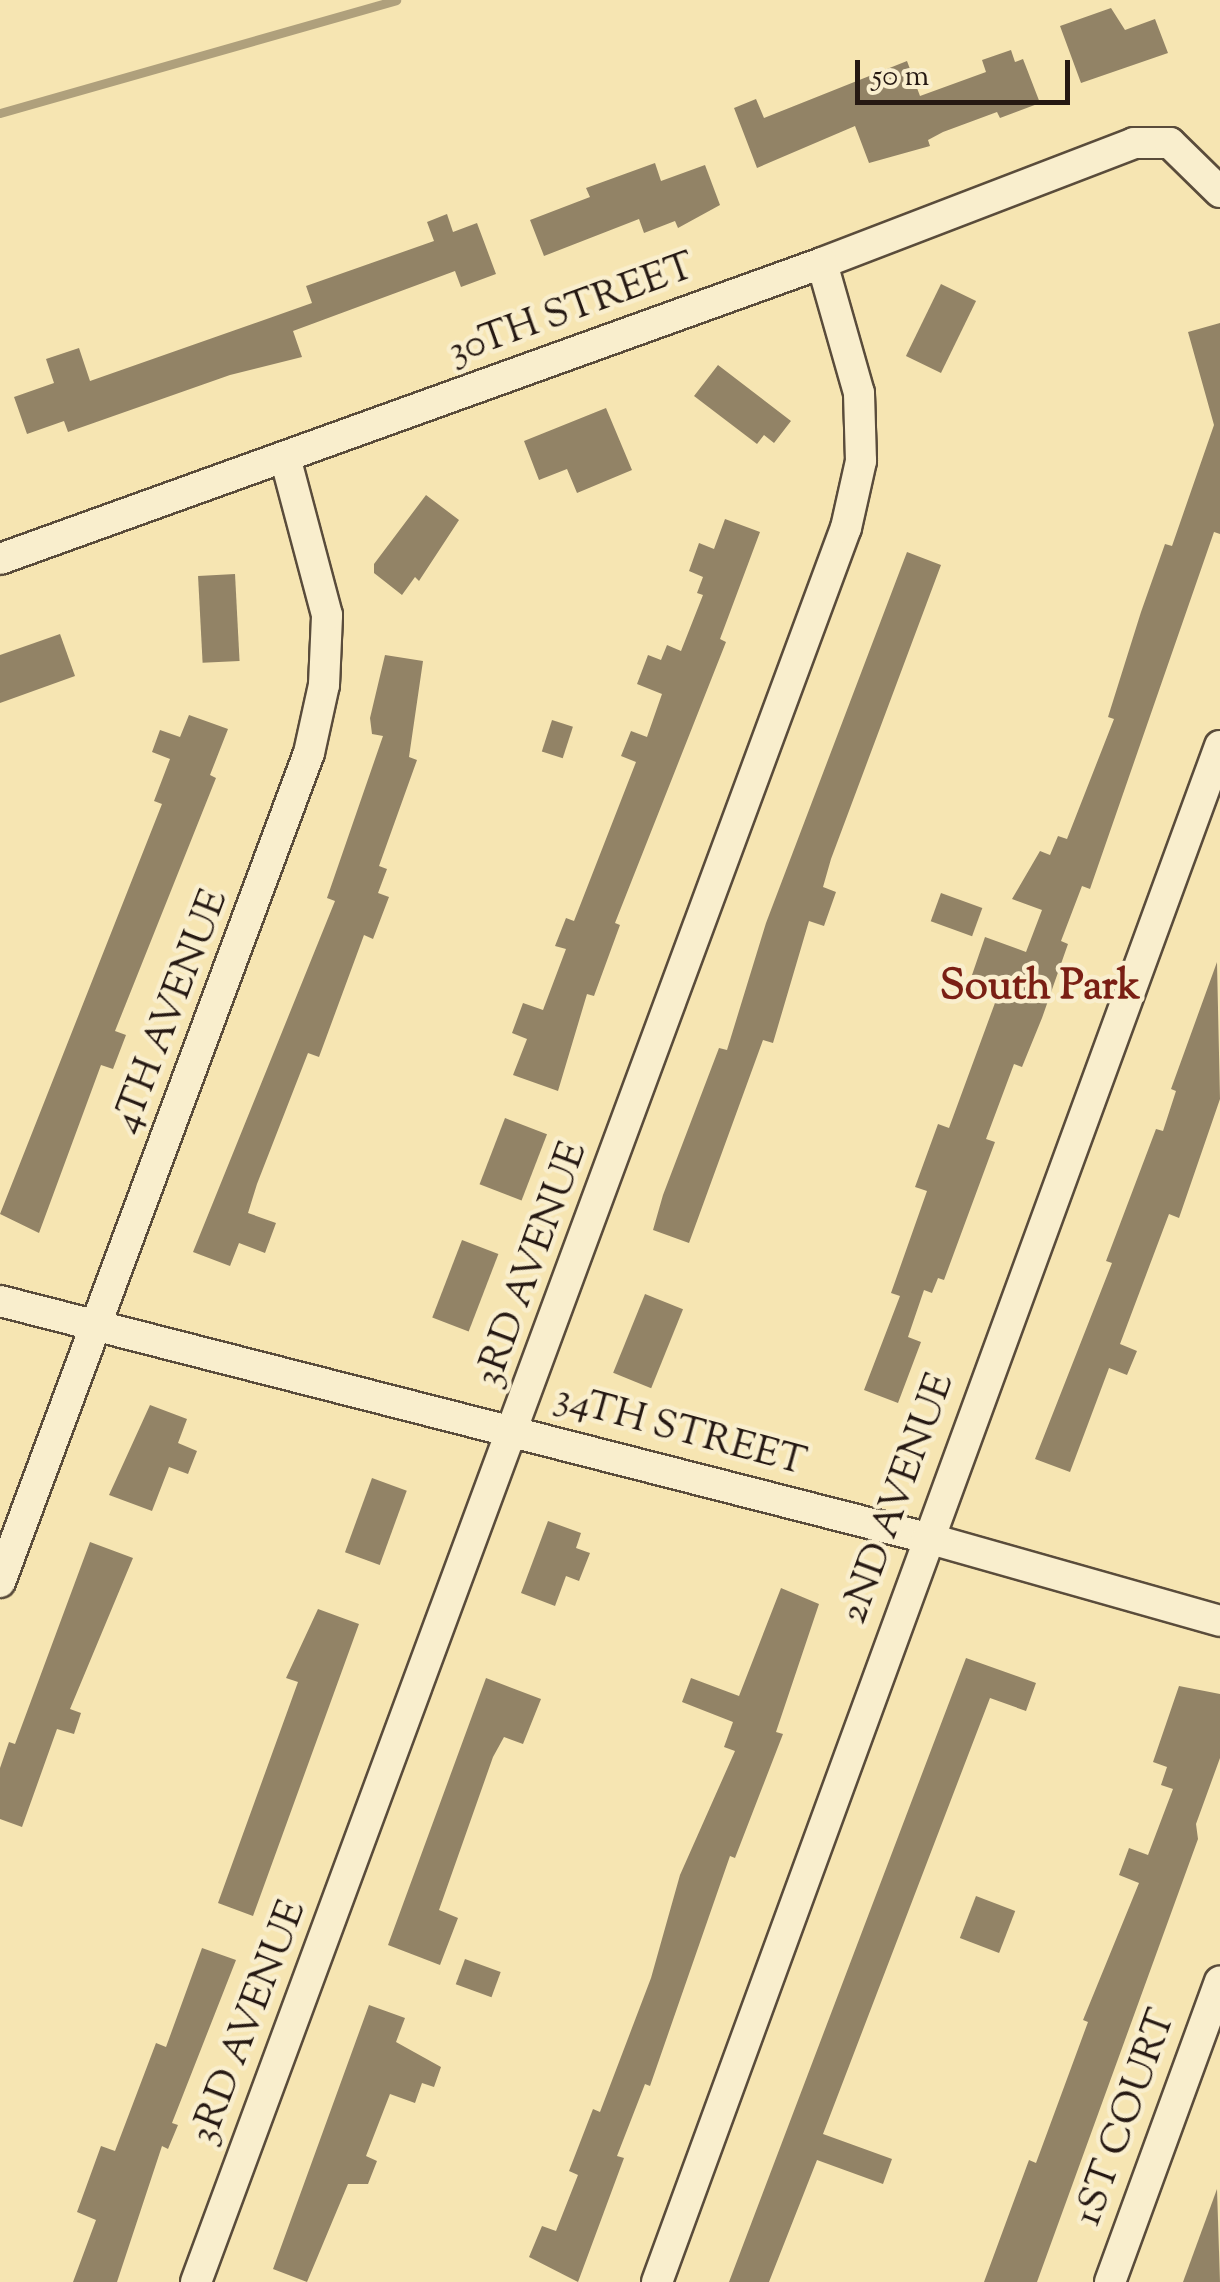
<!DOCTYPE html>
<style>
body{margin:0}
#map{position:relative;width:1220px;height:2282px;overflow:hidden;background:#f6e5b2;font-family:"Sorts Mill Goudy",serif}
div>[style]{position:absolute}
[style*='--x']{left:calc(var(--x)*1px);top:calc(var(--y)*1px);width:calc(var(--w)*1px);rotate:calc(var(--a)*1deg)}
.stream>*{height:9px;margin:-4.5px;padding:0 4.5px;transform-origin:4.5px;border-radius:4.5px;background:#afa07c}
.building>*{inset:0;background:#928366;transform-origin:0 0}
.roads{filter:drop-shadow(2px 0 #5a4c3b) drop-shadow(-2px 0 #5a4c3b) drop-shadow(0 2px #5a4c3b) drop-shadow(0 -2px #5a4c3b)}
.street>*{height:30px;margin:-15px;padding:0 15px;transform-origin:15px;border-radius:15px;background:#f9eecd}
span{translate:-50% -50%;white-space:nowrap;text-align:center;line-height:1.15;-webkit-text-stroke:9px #f9eecd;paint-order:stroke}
.street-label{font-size:40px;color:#261913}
.neighbourhood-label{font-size:42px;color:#7a1f14;font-weight:700}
.scale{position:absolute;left:855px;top:60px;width:215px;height:45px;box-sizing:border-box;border:5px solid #261913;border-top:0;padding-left:12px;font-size:30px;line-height:35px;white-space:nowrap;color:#261913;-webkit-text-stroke:8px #f9eecd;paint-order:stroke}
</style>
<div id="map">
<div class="stream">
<i style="--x:0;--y:113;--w:412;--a:-15.9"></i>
</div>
<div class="building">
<i style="clip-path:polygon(1111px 8px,1125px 30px,1155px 19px,1168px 53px,1081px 83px,1060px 26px)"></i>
<i style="clip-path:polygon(1011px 50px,1015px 62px,1023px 59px,1040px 103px,1000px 118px,997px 112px,943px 132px,928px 140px,930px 146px,869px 163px,855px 126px,757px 168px,734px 108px,756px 99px,764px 118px,907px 61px,920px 96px,986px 72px,982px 60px)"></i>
<i style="clip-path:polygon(655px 163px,661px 181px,705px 165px,720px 205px,678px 228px,675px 221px,644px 233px,639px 219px,544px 256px,530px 220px,590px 197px,586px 188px)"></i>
<i style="clip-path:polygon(447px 214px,453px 232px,477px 223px,496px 274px,461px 287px,455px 271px,293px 331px,302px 357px,230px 375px,68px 432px,64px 421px,27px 434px,14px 397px,54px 383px,46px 359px,79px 348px,90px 381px,312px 303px,306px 286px,434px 241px,427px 222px)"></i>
<i style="left:941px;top:284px;width:39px;height:80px;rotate:26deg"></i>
<i style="clip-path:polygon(1220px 323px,1220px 534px,1214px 532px,1090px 889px,1082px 886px,1061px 941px,1068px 944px,1042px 1018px,1022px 1067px,1014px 1064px,986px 1139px,995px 1142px,944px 1280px,938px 1278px,932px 1293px,924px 1290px,908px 1337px,921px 1342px,898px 1403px,864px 1390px,900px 1296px,891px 1293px,927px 1191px,915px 1187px,938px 1124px,949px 1128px,999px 992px,972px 975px,985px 937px,1026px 952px,1042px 910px,1012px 899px,1040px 851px,1050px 855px,1058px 836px,1067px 839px,1114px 719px,1108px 717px,1141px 612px,1165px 544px,1172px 546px,1214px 425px,1188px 332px)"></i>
<i style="clip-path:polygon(718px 365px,791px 421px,774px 443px,764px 435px,757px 444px,694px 396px)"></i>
<i style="clip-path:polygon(606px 408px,632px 470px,577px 493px,567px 469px,539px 480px,524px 441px)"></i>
<i style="clip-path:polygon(426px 495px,459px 520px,419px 581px,415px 577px,402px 595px,374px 573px,374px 564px)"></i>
<i style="clip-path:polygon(725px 519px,760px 532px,720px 639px,726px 642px,615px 923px,620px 925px,594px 996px,587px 994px,558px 1091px,513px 1075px,527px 1039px,512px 1033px,523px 1003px,543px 1010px,566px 949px,555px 946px,566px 918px,574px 921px,636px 762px,621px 756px,631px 731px,647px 737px,662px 694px,637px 684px,648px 655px,661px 660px,667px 645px,681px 651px,703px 595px,697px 593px,703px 577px,689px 571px,699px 543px,714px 549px)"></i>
<i style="clip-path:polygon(907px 552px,941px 565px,831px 859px,823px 887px,836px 892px,824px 926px,809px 921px,773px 1043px,763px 1040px,689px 1243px,653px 1230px,663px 1195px,719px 1048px,727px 1050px,766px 923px)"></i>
<i style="left:235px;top:574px;width:87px;height:37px;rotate:87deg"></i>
<i style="clip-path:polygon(60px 634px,75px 676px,0 703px,0 655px)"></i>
<i style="clip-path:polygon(385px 655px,423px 661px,409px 757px,417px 760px,379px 866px,387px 869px,378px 893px,389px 897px,373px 939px,364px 935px,319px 1057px,308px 1053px,257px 1184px,248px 1213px,276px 1223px,265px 1253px,239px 1243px,230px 1266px,193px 1252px,335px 901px,327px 898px,383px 736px,372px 734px,370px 718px)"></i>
<i style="clip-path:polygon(189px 715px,228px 729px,210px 775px,216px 778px,115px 1031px,126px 1035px,113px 1069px,101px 1065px,39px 1233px,0 1214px,162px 804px,154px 801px,170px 759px,152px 752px,160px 730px,180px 737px)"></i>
<i style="left:552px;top:720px;width:22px;height:33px;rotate:18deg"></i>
<i style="left:941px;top:893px;width:44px;height:30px;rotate:20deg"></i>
<i style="clip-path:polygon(1217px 962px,1220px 1099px,1179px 1218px,1169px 1214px,1120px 1344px,1137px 1351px,1127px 1375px,1109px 1368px,1070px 1472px,1035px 1459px,1112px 1263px,1106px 1261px,1156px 1129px,1163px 1131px,1176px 1091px,1171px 1089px)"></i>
<i style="left:505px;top:1118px;width:45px;height:71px;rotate:21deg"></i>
<i style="left:462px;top:1240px;width:39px;height:83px;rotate:21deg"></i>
<i style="left:645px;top:1294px;width:41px;height:85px;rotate:22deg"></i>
<i style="clip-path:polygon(150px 1405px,187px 1419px,178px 1443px,197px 1451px,188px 1474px,169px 1467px,152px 1511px,109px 1495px)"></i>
<i style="left:372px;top:1478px;width:37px;height:79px;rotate:20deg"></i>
<i style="clip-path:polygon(548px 1521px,581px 1533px,576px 1548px,590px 1553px,579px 1581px,566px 1576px,555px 1606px,521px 1593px)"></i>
<i style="clip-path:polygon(90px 1542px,133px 1558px,70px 1709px,81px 1713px,74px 1734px,57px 1729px,22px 1827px,0 1819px,0 1768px,9px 1742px,15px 1744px)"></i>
<i style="clip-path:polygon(781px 1588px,819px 1604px,776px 1732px,783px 1734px,735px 1858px,730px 1856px,650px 2086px,645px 2084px,617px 2156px,624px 2158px,578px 2282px,529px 2257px,542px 2226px,556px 2231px,578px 2175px,569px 2171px,593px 2109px,600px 2112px,651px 1978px,680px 1875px,735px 1751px,724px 1747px,733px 1722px,682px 1702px,691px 1678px,739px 1696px)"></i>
<i style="clip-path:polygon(318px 1609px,359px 1624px,253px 1916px,218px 1903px,298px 1682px,286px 1678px)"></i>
<i style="clip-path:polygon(966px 1658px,1036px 1683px,1026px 1711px,990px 1698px,823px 2134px,892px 2159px,883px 2184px,817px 2160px,769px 2282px,729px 2282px)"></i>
<i style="clip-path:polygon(486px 1678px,541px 1699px,523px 1744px,504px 1737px,493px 1757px,439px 1910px,458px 1918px,440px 1965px,388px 1945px)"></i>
<i style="clip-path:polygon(1179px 1686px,1220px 1694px,1220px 1758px,1196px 1824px,1198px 1839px,1037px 2282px,984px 2282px,1029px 2160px,1036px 2163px,1088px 2022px,1083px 2020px,1139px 1883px,1119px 1875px,1129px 1848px,1148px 1855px,1173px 1789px,1161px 1785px,1167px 1767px,1153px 1762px)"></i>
<i style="left:976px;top:1896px;width:42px;height:45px;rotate:21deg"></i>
<i style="clip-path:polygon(202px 1948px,236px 1960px,172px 2123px,178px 2125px,168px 2149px,162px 2146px,117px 2282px,73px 2282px,96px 2220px,77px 2212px,101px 2146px,115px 2151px,156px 2043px,166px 2047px)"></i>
<i style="left:465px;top:1959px;width:38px;height:27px;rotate:20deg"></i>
<i style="clip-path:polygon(369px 2005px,405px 2018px,396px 2042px,441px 2067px,434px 2087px,422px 2083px,415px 2103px,390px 2094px,366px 2156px,377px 2161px,368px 2184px,348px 2184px,307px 2282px,273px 2269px)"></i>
<i style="clip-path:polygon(1217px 2189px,1220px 2282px,1183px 2282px)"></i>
</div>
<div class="roads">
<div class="street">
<i style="--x:0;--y:559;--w:874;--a:-19.8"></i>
<i style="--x:822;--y:263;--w:334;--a:-21"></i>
<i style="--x:1134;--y:143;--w:36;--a:0"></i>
<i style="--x:1170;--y:143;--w:70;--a:44.4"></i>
<i style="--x:0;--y:1301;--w:957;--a:14.34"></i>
<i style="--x:927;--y:1538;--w:305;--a:15.8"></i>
<i style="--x:0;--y:1582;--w:885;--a:-69.56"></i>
<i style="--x:309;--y:753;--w:70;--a:-77.6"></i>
<i style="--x:324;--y:685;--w:70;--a:-87.5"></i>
<i style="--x:327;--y:615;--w:163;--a:-104.9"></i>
<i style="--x:196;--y:2282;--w:1871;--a:-69.67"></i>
<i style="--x:846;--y:528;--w:69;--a:-77.4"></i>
<i style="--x:861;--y:461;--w:68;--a:-91.7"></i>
<i style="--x:859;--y:393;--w:135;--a:-105.9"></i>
<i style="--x:657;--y:2282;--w:1636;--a:-69.87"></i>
<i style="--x:1110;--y:2282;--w:320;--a:-69.9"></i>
</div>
</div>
<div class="street-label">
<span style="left:572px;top:311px;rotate:-20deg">30TH STREET</span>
<span style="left:172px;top:1012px;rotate:-69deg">4TH AVENUE</span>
<span style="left:533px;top:1265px;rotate:-70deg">3RD AVENUE</span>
<span style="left:680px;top:1432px;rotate:15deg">34TH STREET</span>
<span style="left:899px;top:1499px;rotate:-70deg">2ND AVENUE</span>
<span style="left:250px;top:2023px;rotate:-69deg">3RD AVENUE</span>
<span style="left:1127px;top:2118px;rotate:-70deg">1ST COURT</span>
</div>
<div class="neighbourhood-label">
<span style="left:1040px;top:988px">South Park</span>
</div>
<div class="scale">50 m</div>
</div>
